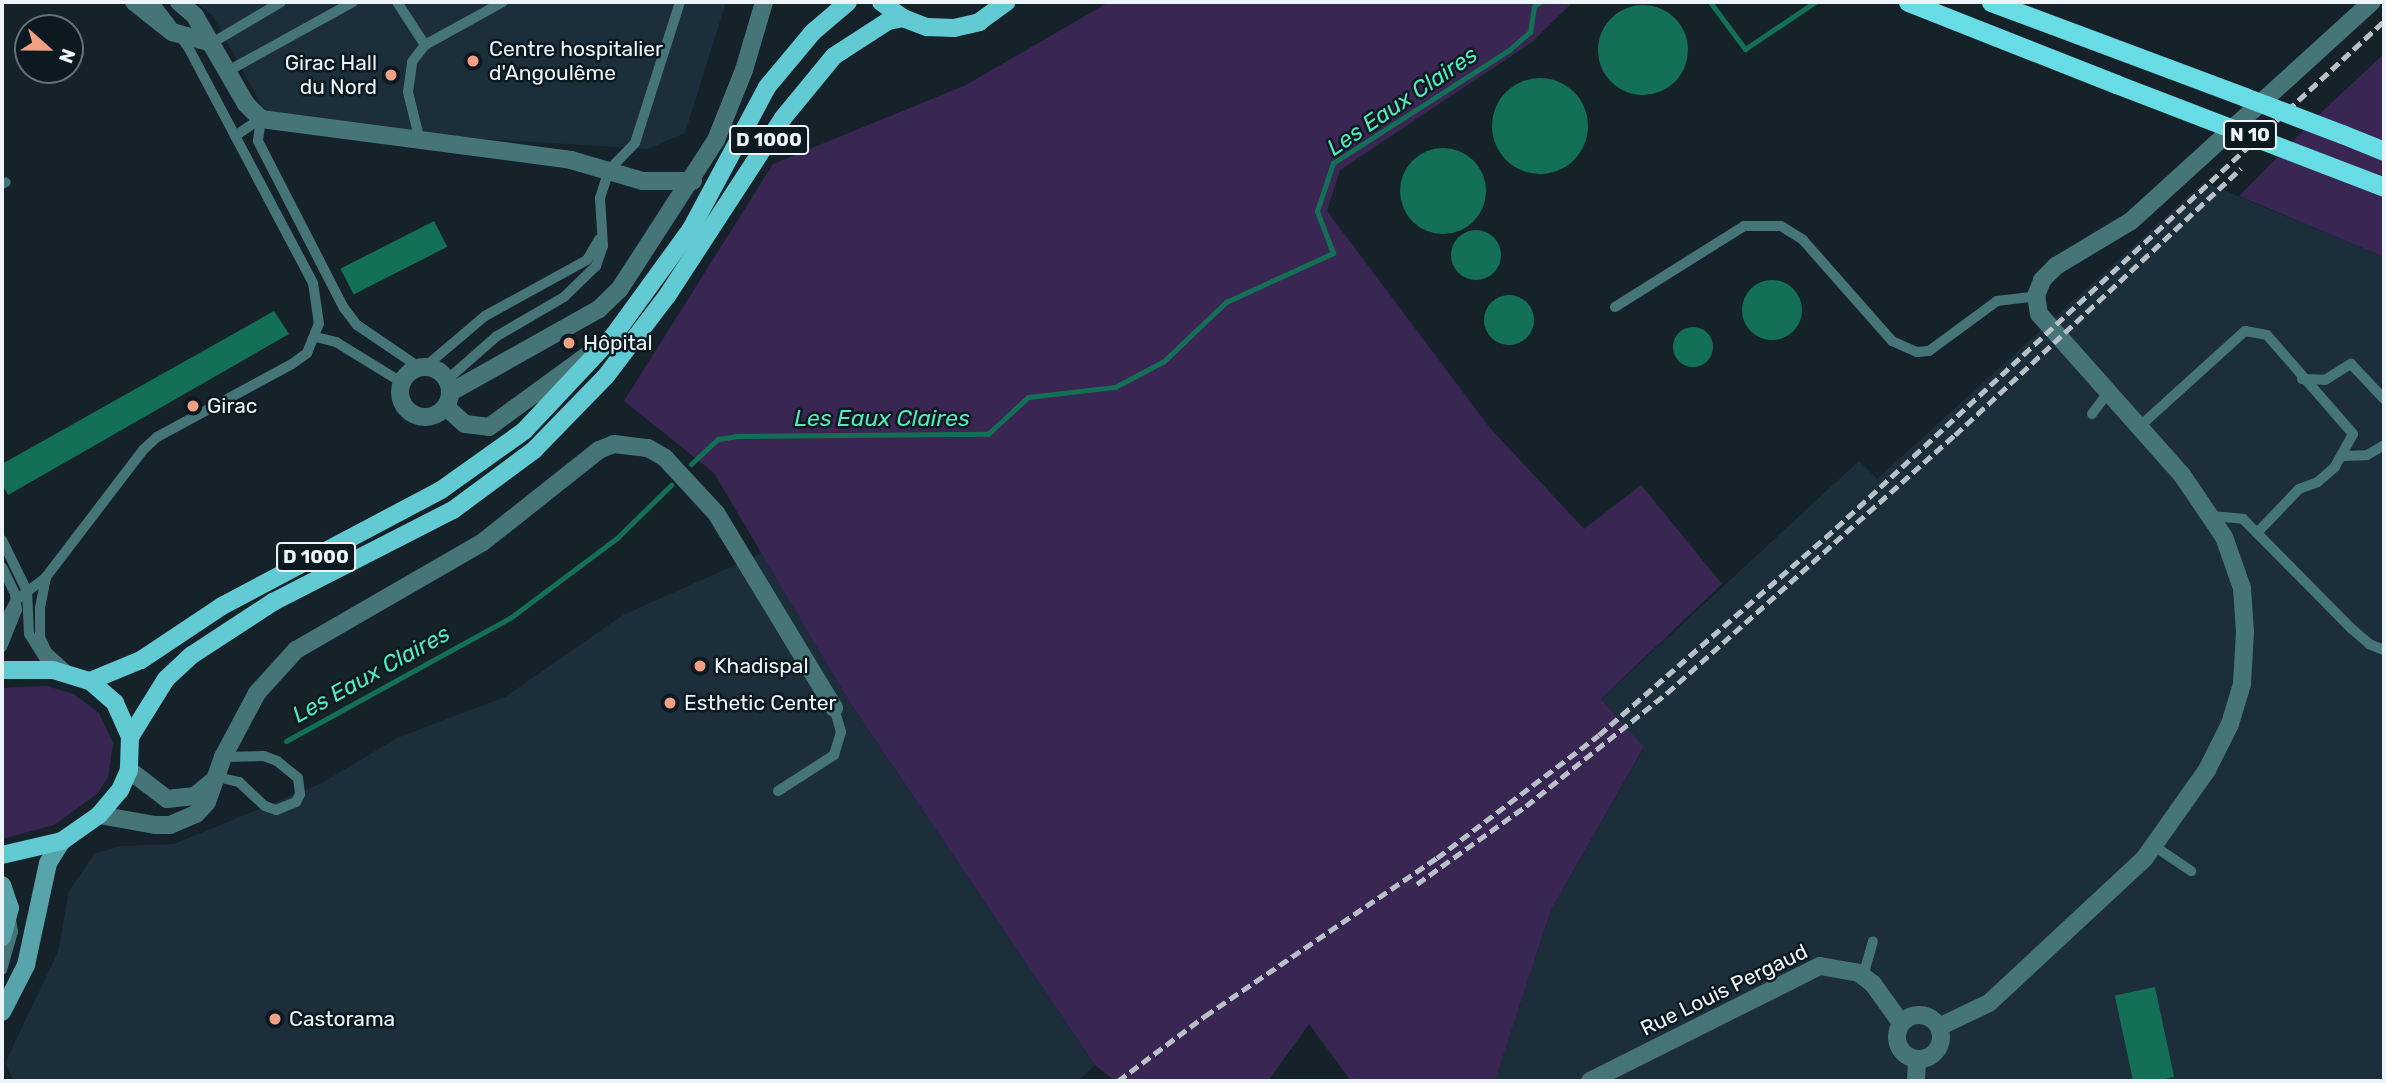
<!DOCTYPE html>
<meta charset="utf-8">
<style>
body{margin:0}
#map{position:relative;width:2386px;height:1083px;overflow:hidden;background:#15222a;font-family:Rubik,sans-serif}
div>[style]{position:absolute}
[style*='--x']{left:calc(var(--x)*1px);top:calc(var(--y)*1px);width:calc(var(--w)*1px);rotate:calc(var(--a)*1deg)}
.built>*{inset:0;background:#1b2e3a}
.green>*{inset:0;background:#392653}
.water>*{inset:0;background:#137057;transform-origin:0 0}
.round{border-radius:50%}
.stream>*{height:5px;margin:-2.5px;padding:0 2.5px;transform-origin:2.5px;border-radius:2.5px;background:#137057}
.service>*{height:10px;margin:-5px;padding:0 5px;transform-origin:5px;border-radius:5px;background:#467578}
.minor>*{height:18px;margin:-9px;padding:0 9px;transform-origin:9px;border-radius:9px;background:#467578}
.minor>.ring{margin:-9px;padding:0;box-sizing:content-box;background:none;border:18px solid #467578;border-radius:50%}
.secondary>*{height:18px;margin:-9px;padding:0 9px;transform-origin:9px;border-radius:9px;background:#57a5ab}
.primary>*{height:18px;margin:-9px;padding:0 9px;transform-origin:9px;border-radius:9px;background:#62cad3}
.trunk>*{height:19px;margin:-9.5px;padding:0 9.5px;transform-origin:9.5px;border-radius:9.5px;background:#67dce5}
.rail>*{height:5px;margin-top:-2.5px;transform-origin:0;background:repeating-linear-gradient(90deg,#b7c0c7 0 10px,transparent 0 15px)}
.trunk-bridge>*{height:19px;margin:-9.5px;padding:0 9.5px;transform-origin:9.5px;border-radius:9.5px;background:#67dce5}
.dots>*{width:19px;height:19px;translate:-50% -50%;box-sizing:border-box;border:4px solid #0c1920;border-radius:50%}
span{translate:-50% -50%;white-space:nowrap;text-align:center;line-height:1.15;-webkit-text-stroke:5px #0c1920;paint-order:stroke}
.shield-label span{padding:2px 5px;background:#0c1920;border:2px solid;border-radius:5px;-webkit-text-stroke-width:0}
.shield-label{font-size:19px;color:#ecf4fa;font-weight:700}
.poi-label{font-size:21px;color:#ecf4fa}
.left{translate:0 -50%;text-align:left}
.right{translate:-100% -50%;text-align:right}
.street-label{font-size:21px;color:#ecf4fa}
.water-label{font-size:23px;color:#51eabd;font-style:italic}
.frame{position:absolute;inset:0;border:4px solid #ecf4fa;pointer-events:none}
.north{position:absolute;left:14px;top:14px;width:70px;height:70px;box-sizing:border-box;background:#0c1920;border:2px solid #667177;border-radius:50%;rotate:111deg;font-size:19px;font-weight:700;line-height:28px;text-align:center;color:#ecf4fa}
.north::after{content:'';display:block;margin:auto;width:24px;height:32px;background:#f39f83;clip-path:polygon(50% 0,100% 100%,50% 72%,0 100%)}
</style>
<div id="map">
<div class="built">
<i style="clip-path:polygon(195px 2px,726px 2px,685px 133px,648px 149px,484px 139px,275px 116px,262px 106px,213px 16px)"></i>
<i style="clip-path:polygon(2204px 182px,2384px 257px,2384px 1078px,2381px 1081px,1495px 1081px,1551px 910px,1644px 748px,1601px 699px,1859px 461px,1877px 479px)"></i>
<i style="clip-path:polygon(762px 553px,849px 701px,1095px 1065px,1078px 1081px,14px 1081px,5px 1063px,58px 952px,69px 891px,95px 853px,122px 846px,174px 844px,322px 783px,397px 738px,505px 697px,623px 615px)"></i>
</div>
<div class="green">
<i style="clip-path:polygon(1109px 2px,1573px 2px,1532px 42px,1340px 170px,1327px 211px,1490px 428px,1584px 529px,1641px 485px,1722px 584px,1601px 699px,1644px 747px,1551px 910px,1495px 1081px,1351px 1081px,1309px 1024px,1268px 1081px,1115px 1081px,1095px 1065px,849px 701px,714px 473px,624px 401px,773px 164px,966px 85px)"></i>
<i style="clip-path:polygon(2384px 54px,2384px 257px,2239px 196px,2330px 104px)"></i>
<i style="clip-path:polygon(47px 686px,74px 694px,99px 713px,113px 743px,108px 777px,97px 794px,54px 825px,2px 839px,2px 688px)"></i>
</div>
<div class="water">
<i class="round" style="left:1598px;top:5px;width:90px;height:90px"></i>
<i class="round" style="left:1492px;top:78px;width:96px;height:96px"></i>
<i class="round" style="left:1400px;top:148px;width:86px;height:86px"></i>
<i style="left:434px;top:221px;width:29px;height:105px;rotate:63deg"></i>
<i class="round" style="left:1451px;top:230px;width:50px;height:50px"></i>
<i class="round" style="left:1742px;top:280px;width:60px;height:60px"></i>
<i class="round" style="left:1484px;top:295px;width:50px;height:50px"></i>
<i style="clip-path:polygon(274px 311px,289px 334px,8px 495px,2px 484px,2px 464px)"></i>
<i class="round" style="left:1673px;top:327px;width:40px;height:40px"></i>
<i style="left:2155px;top:987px;width:92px;height:41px;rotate:78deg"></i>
</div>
<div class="stream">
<i style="--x:1710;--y:2;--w:59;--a:53.3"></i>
<i style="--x:1745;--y:49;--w:84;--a:-33.9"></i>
<i style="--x:691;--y:464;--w:37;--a:-43"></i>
<i style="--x:718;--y:439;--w:18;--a:-9"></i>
<i style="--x:736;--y:436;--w:252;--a:-0.5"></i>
<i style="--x:988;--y:434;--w:54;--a:-42.8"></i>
<i style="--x:1028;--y:397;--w:88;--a:-6.6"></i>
<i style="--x:1115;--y:387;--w:55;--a:-28"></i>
<i style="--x:1164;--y:361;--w:86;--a:-43.6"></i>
<i style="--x:1226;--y:302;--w:118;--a:-24.6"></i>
<i style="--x:1333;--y:253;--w:45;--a:-110.9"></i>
<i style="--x:1317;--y:211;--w:51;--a:-71.6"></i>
<i style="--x:1333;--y:163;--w:209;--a:-32.7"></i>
<i style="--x:1509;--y:50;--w:28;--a:-41"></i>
<i style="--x:1530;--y:32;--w:26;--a:-81"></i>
<i style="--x:1534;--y:6;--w:7;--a:-34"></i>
<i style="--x:286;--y:741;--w:256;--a:-28.8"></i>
<i style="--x:510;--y:618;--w:134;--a:-36.8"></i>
<i style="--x:617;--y:538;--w:76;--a:-44.5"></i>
</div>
<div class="service">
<i style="--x:397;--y:2;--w:51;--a:56.9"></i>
<i style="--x:212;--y:43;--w:80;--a:-30.7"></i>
<i style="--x:228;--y:71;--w:143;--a:-28.9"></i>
<i style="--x:261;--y:119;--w:22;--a:98"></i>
<i style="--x:258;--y:141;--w:188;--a:62.8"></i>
<i style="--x:344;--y:308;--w:21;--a:53"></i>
<i style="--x:357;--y:325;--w:75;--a:34.1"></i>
<i style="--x:235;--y:136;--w:30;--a:-34"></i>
<i style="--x:420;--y:141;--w:50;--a:-103.8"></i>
<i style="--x:408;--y:92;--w:30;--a:-82"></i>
<i style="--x:412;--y:62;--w:21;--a:-53"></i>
<i style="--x:425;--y:45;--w:89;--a:-28.9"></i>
<i style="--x:2;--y:184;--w:4;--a:-27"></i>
<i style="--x:1615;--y:307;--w:152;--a:-32.1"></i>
<i style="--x:1744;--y:226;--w:37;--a:0"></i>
<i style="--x:1781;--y:226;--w:26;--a:32"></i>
<i style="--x:1803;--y:240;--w:135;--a:48.6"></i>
<i style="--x:1892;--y:341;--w:27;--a:24"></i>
<i style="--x:1917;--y:352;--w:12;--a:-5"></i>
<i style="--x:1929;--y:351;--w:84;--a:-36.3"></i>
<i style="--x:1997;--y:301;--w:39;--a:-7"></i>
<i style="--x:316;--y:337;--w:21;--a:14"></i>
<i style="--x:336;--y:342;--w:76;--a:31.6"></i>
<i style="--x:426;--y:366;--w:77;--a:-40.3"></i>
<i style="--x:485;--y:316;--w:116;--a:-28.8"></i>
<i style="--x:587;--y:260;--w:24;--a:-60"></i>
<i style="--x:448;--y:379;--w:65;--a:-41.3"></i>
<i style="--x:497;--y:336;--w:78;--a:-30.2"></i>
<i style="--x:564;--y:297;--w:45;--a:-44.1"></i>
<i style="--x:596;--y:266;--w:21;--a:-71"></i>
<i style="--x:603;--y:246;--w:48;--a:-93.6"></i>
<i style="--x:600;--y:198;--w:29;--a:-72"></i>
<i style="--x:609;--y:170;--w:37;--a:-46"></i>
<i style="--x:635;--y:143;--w:148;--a:-72.3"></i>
<i style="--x:2302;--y:379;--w:23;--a:2"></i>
<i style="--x:2325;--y:380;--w:31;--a:-32"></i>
<i style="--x:2351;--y:364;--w:48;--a:46.7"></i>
<i style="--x:2092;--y:414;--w:26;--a:-53"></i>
<i style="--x:2139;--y:427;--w:143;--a:-42.2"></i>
<i style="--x:2245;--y:331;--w:22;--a:10"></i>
<i style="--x:2267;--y:335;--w:131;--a:49"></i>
<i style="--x:2353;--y:434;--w:38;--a:119"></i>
<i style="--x:2335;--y:467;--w:23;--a:139"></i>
<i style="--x:2318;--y:482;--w:20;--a:160"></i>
<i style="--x:2299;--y:489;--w:61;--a:133.7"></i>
<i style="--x:2343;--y:456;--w:24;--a:-2"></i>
<i style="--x:2367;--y:455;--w:20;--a:-30"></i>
<i style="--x:2211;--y:516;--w:32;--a:5"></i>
<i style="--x:2243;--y:519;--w:155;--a:45.3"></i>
<i style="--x:2352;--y:629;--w:23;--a:41"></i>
<i style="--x:2369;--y:644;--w:16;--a:22"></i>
<i style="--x:2;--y:540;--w:57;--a:63.9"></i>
<i style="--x:27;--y:591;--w:43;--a:87.3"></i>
<i style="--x:29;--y:634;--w:40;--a:58"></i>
<i style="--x:2;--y:567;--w:30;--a:64"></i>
<i style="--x:15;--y:594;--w:16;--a:83"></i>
<i style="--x:17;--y:610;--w:40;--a:112"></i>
<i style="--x:46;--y:577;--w:32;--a:101"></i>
<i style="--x:40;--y:608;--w:29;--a:90"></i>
<i style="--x:40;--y:637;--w:17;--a:65"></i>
<i style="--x:47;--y:652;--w:27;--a:42"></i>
<i style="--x:2;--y:626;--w:30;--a:-62"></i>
<i style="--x:16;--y:600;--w:38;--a:-37"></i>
<i style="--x:46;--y:577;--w:160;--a:-52.6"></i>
<i style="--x:143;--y:450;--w:19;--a:-43"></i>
<i style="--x:157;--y:437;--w:153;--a:-28.4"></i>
<i style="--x:292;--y:364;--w:19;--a:-36"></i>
<i style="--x:307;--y:353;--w:31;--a:-68"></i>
<i style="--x:319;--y:324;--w:41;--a:-98.3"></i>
<i style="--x:313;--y:283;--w:267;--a:-117.9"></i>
<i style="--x:188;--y:47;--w:56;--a:-127.1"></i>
<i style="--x:217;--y:777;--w:23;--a:13"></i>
<i style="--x:239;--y:782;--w:35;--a:43"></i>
<i style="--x:265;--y:806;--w:12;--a:20"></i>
<i style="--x:276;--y:810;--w:22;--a:-22"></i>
<i style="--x:296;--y:802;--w:9;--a:-63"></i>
<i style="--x:300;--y:794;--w:16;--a:-97"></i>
<i style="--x:298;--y:778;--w:27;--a:-141"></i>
<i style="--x:277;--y:761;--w:14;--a:-159"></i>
<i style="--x:264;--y:756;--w:41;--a:178.6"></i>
<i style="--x:778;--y:791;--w:67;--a:-32.7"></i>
<i style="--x:834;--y:755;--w:24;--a:-73"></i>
<i style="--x:841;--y:732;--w:25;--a:-106"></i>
<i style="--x:2154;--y:846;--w:45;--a:34"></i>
<i style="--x:2;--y:970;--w:40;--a:-74"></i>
<i style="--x:13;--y:932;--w:12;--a:-99"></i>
<i style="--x:1863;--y:976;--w:36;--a:-74"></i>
</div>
<div class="minor">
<i style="--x:134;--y:2;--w:48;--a:38.3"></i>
<i style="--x:172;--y:32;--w:41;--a:15.4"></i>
<i style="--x:179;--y:2;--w:21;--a:41"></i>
<i style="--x:195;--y:16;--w:102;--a:59.9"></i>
<i style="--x:246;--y:104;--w:21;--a:45"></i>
<i style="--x:261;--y:119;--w:313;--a:7.5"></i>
<i style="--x:571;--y:160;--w:75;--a:16.3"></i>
<i style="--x:643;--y:181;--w:50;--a:0"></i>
<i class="ring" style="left:400px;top:367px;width:32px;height:32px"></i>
<i style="--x:451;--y:392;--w:170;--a:-29.3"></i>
<i style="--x:599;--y:309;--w:28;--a:-44"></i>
<i style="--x:619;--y:290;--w:179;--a:-57.1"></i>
<i style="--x:716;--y:140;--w:75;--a:-68.2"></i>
<i style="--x:744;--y:70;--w:71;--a:-73.6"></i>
<i style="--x:446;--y:407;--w:25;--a:42"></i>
<i style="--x:465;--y:424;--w:24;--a:7"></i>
<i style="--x:489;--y:427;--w:124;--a:-36.1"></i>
<i style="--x:129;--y:770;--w:48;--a:37.3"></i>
<i style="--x:167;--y:799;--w:28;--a:-6"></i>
<i style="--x:195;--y:796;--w:26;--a:-40"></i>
<i style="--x:99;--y:815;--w:57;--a:10.1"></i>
<i style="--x:155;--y:825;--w:15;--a:0"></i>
<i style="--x:170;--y:825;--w:28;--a:-23"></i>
<i style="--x:196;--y:814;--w:16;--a:-47"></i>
<i style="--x:207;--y:802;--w:48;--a:-70.4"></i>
<i style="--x:223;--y:757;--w:72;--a:-62"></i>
<i style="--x:257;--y:693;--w:58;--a:-47.8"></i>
<i style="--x:296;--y:650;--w:216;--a:-30"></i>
<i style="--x:483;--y:542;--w:148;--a:-38.4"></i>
<i style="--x:599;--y:450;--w:16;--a:-22"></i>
<i style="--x:614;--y:444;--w:34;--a:7"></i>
<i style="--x:648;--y:448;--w:20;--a:30"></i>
<i style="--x:665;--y:458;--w:75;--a:47.2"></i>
<i style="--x:716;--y:513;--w:228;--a:58.8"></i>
<i class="ring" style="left:1897px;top:1015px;width:26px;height:26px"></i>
<i style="--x:1939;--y:1027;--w:55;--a:-25.6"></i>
<i style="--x:1989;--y:1003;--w:212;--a:-42.9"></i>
<i style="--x:2144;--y:859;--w:109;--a:-54.7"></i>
<i style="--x:2207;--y:770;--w:51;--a:-63.4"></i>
<i style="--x:2230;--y:724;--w:42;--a:-73.3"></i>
<i style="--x:2242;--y:684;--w:52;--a:-86.7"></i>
<i style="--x:2245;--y:632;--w:44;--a:-93.9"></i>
<i style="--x:2242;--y:588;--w:54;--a:-109.4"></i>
<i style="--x:2224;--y:537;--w:75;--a:-124.1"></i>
<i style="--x:2182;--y:475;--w:215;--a:-131.6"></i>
<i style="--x:2039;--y:314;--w:18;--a:-99"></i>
<i style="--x:2036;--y:296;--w:17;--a:-69"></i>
<i style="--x:2042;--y:280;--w:20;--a:-45"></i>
<i style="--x:2056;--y:266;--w:87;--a:-31"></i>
<i style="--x:2131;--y:221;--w:326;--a:-42.3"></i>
<i style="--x:1590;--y:1081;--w:257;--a:-26.6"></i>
<i style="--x:1820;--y:966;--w:40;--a:10"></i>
<i style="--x:1859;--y:973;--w:18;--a:38"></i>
<i style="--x:1873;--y:984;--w:48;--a:54.3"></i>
<i style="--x:1916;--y:1081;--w:22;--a:-87"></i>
</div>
<div class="secondary">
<i style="--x:2;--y:885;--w:24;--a:71"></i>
<i style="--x:10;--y:908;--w:30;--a:105"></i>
<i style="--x:2;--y:1012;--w:53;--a:-62.9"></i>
<i style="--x:26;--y:965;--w:104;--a:-77.8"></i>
<i style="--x:48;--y:863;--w:26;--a:-58"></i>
</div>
<div class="primary">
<i style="--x:881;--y:2;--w:27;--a:36"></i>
<i style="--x:903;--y:18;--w:26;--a:21"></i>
<i style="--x:927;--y:27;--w:27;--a:2"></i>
<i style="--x:954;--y:28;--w:26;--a:-13"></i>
<i style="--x:979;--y:22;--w:34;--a:-36"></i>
<i style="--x:2;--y:670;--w:51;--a:0"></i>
<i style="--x:53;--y:670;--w:39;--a:17"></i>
<i style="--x:90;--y:681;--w:33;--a:41"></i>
<i style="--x:115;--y:703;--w:37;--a:66"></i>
<i style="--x:130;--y:737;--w:33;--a:92"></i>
<i style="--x:129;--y:770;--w:22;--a:114"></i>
<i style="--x:120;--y:790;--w:33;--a:130"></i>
<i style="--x:99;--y:815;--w:45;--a:144.9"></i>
<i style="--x:62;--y:841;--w:62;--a:166.9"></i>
<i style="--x:90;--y:681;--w:55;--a:-22.4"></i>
<i style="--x:141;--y:660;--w:97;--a:-33.7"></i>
<i style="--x:222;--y:606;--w:248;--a:-27.9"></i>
<i style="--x:441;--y:490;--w:102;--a:-35.4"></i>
<i style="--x:524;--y:431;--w:132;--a:-46.8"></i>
<i style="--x:614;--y:335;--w:131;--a:-54"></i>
<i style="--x:691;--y:229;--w:161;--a:-61.8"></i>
<i style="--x:767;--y:87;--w:72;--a:-50.1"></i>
<i style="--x:813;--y:32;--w:46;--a:-40.6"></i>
<i style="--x:130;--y:737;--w:68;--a:-58.2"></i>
<i style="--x:166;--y:679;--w:35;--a:-43"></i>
<i style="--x:192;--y:655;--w:97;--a:-33.2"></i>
<i style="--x:273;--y:602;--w:202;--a:-27.1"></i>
<i style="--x:453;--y:510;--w:101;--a:-36.5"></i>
<i style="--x:534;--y:450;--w:103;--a:-45.8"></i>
<i style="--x:606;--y:376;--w:101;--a:-52.7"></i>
<i style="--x:667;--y:296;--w:212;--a:-56.9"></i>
<i style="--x:783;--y:118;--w:80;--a:-50.6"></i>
<i style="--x:834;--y:56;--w:64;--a:-32.9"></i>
<i style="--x:888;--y:21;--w:15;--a:-11"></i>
</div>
<div class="trunk">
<i style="--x:1908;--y:2;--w:224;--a:21.5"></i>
<i style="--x:1991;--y:2;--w:271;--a:20.5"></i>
<i style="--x:2342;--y:134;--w:45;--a:22"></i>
</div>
<div class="rail">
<i style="--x:1417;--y:884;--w:134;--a:-35.6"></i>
<i style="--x:1526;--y:806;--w:181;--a:-38.7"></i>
<i style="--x:1667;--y:693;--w:387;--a:-41.9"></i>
<i style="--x:1955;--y:435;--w:391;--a:-43"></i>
<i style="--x:1118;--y:1081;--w:109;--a:-36.8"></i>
<i style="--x:1205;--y:1016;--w:281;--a:-34.3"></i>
<i style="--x:1437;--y:858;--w:203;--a:-37.2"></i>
<i style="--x:1599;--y:735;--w:315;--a:-41.1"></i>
<i style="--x:1836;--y:528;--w:747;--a:-42.77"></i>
</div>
<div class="trunk-bridge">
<i style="--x:2116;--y:84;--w:287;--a:21"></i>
<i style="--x:2245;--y:97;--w:104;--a:20.9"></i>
</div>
<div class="dots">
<i style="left:473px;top:61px;background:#f39f83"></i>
<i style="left:391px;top:75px;background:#f39f83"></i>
<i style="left:569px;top:343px;background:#f39f83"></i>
<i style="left:193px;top:406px;background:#f39f83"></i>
<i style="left:700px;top:666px;background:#f39f83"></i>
<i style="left:670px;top:703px;background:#f39f83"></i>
<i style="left:275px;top:1019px;background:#f39f83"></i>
</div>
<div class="shield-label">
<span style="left:2250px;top:135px">N 10</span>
<span style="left:769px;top:140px">D 1000</span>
<span style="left:316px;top:557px">D 1000</span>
</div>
<div class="poi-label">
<span class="left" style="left:489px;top:61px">Centre hospitalier<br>d'Angoulême</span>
<span class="right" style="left:377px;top:75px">Girac Hall<br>du Nord</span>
<span class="left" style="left:583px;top:343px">Hôpital</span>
<span class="left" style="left:207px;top:406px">Girac</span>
<span class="left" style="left:714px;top:666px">Khadispal</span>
<span class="left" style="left:684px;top:703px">Esthetic Center</span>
<span class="left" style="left:289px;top:1019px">Castorama</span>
</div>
<div class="street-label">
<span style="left:1724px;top:990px;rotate:-26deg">Rue Louis Pergaud</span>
</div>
<div class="water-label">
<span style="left:1402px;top:101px;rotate:-34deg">Les Eaux Claires</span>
<span style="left:882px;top:418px">Les Eaux Claires</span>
<span style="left:371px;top:674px;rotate:-29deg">Les Eaux Claires</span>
</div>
<div class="frame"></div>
<div class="north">N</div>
</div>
